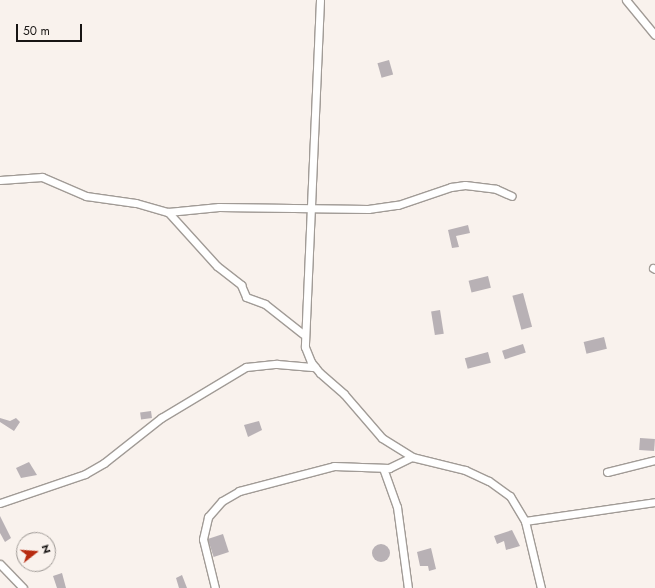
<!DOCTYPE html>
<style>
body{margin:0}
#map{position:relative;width:655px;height:588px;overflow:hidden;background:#f9f2ed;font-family:Jost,sans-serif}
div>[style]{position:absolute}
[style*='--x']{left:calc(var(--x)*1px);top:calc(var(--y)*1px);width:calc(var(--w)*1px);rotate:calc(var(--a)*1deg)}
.building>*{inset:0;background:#b8b1b5;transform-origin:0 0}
.round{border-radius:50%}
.roads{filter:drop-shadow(1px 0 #a19b96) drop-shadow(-1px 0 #a19b96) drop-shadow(0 1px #a19b96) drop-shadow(0 -1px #a19b96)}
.street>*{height:7px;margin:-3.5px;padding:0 3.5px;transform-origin:3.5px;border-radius:3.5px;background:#fff}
span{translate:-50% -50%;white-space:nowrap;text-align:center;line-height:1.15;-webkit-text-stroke:3.5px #f9f2ed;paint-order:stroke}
.north{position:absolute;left:16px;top:532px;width:40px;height:40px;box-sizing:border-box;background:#f9f2ed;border:1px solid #9f9a96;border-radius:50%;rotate:73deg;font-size:11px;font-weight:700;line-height:16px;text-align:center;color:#181514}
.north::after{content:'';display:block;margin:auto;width:14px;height:18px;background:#b72b10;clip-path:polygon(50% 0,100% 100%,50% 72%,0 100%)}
.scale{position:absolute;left:16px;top:24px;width:66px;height:18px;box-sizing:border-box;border:2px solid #181514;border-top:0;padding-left:5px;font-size:12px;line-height:14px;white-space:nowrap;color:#181514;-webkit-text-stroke:3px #f9f2ed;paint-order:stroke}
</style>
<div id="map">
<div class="building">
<i style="left:389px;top:60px;width:15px;height:12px;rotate:74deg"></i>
<i style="clip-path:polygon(468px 225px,470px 233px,456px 236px,459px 247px,452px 248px,448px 230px)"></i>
<i style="left:488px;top:276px;width:12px;height:20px;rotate:76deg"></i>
<i style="left:523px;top:293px;width:35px;height:11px;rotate:75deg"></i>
<i style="left:440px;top:310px;width:24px;height:9px;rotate:81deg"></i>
<i style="left:604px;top:337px;width:12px;height:21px;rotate:76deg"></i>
<i style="left:523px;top:344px;width:9px;height:22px;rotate:72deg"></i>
<i style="left:488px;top:352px;width:11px;height:24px;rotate:75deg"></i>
<i style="left:151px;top:411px;width:7px;height:11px;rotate:82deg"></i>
<i style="clip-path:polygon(0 418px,10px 421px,16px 418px,20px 422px,14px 431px,0 422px)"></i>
<i style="clip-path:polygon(259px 421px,262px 430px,248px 437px,244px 425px)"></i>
<i style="left:640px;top:438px;width:15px;height:12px;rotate:4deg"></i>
<i style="clip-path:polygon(29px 462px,37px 475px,21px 478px,16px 468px)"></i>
<i style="clip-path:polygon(0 516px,11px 538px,5px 542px,0 533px)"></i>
<i style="clip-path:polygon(512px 530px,520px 546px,506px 550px,504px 541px,497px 544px,494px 536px)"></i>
<i style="left:223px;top:534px;width:19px;height:16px;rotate:72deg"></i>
<i class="round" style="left:372px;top:544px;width:18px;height:18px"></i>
<i style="clip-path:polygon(431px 548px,436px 569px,429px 571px,428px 566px,420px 566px,417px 552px)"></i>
<i style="clip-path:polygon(62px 573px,66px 588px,57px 588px,53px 576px)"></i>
<i style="clip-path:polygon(182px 575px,187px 588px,179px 588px,176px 578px)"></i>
</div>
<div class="roads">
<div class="street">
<i style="--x:320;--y:0;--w:347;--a:92.5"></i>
<i style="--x:305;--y:347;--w:16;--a:68"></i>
<i style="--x:311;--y:362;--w:14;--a:51"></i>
<i style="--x:320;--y:373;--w:32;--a:41"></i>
<i style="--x:344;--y:394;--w:58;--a:49.2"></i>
<i style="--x:382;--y:438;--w:36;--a:32"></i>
<i style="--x:412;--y:457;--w:55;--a:13.8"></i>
<i style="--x:465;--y:470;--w:26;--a:25"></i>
<i style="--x:489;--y:481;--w:26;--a:36"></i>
<i style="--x:510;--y:496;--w:29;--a:59"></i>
<i style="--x:525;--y:521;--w:69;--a:76.6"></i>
<i style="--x:626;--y:0;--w:45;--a:50.4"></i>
<i style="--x:0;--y:180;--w:42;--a:-4.1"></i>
<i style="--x:42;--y:177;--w:48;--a:23.4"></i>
<i style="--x:86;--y:196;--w:50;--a:8"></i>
<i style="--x:136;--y:203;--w:33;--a:16"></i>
<i style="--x:168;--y:212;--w:51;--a:-5.6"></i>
<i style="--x:219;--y:207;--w:149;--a:0.8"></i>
<i style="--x:368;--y:209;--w:30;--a:-8"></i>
<i style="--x:398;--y:205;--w:56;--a:-18.8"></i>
<i style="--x:451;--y:187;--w:14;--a:-8"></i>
<i style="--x:465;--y:185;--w:31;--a:7"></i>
<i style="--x:496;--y:189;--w:17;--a:24"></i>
<i style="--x:168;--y:212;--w:73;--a:47.8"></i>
<i style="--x:217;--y:266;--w:31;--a:38"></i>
<i style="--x:241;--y:285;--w:13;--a:67"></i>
<i style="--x:246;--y:297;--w:20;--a:20"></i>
<i style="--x:265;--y:304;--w:48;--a:38.3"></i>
<i style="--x:653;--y:268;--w:2;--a:27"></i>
<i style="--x:383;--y:468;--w:41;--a:70.3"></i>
<i style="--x:397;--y:507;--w:82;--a:82.3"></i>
<i style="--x:607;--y:472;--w:49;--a:-14"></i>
<i style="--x:0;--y:503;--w:90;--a:-18.8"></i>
<i style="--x:85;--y:474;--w:22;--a:-30"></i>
<i style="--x:104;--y:463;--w:73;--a:-38.3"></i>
<i style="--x:161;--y:418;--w:99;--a:-31"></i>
<i style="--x:246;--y:367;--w:31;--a:-6"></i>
<i style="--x:277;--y:364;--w:38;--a:5"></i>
<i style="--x:525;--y:521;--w:131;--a:-8.3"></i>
<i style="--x:0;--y:564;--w:33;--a:46"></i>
<i style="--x:215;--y:588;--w:50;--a:-103.8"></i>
<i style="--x:203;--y:539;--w:23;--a:-77"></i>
<i style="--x:208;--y:517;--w:21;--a:-49"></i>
<i style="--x:222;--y:501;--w:20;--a:-30"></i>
<i style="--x:239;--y:491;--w:98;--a:-14.7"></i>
<i style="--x:334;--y:466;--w:55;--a:2.1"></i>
<i style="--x:389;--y:468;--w:25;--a:-26"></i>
</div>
</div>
<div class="north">N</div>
<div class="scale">50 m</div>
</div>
